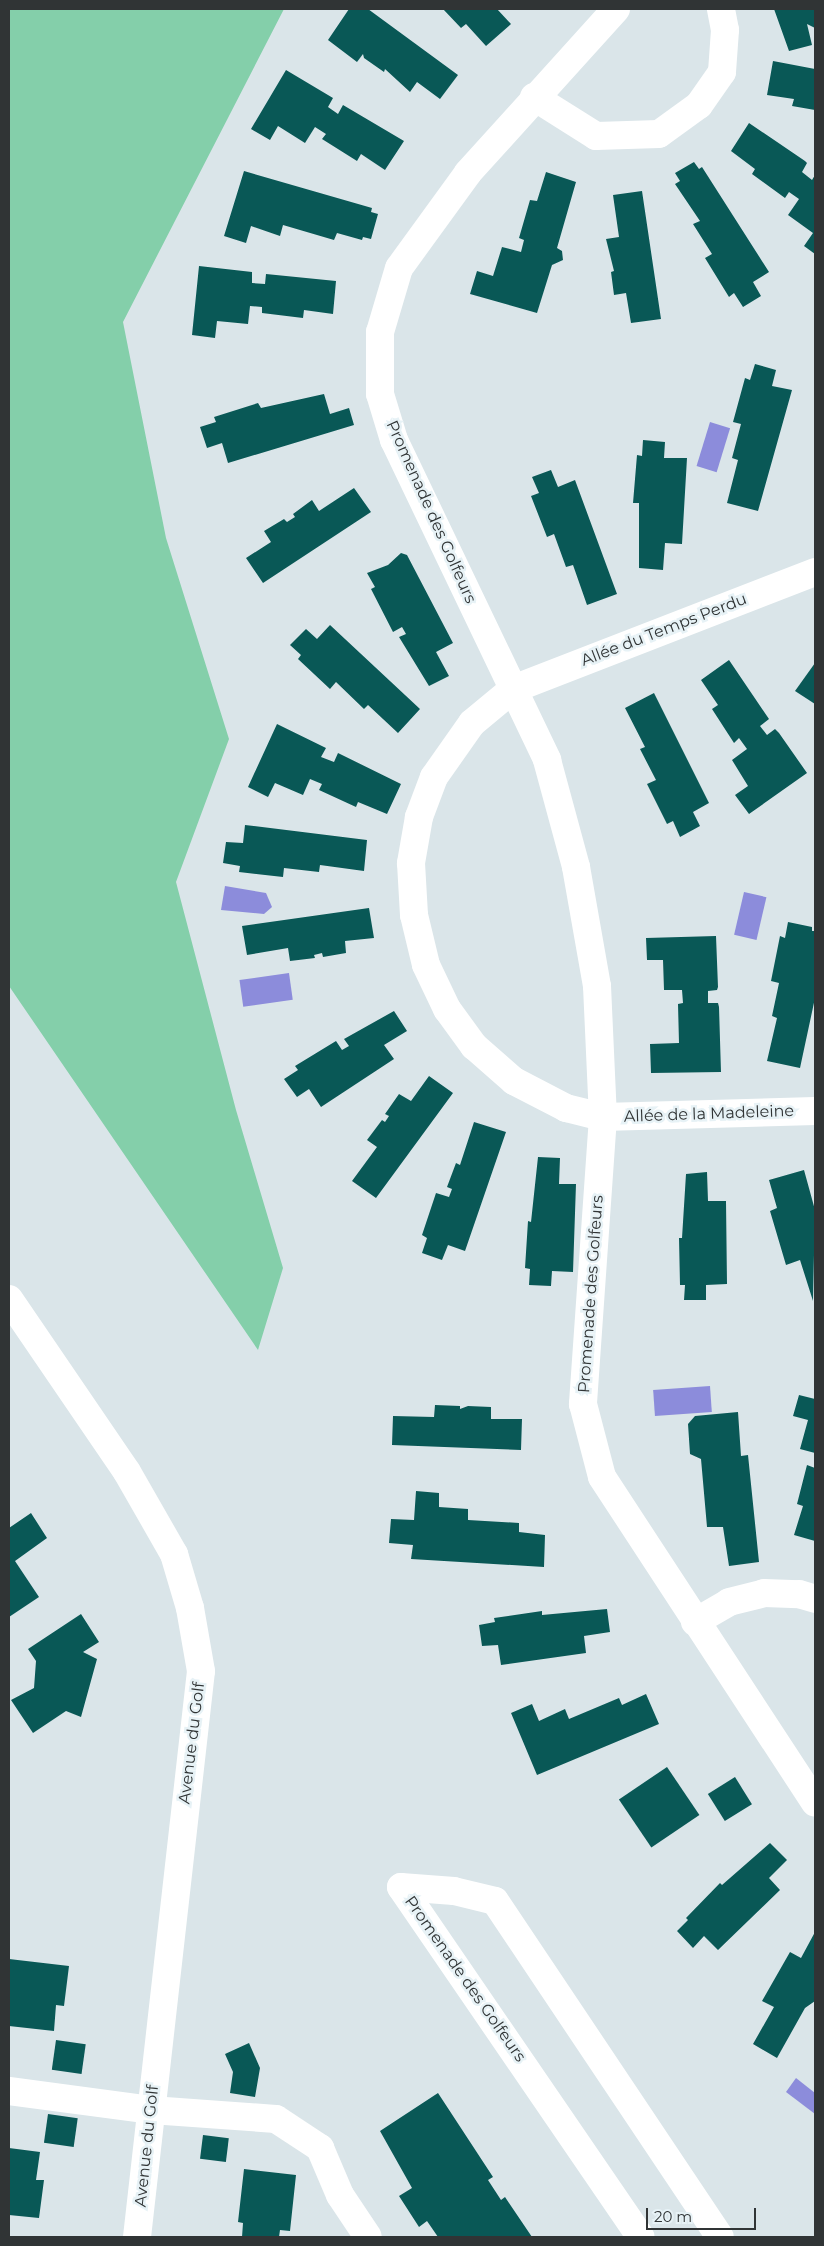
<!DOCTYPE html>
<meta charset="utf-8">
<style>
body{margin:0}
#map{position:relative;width:824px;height:2246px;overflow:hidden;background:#dae5e9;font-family:Montserrat,sans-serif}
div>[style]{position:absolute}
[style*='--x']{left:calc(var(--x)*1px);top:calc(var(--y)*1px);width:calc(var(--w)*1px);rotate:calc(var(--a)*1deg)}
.green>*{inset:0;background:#84cfaa}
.water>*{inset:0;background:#8c8cdb;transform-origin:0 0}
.building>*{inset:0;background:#095856;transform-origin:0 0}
.street>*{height:28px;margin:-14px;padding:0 14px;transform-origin:14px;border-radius:14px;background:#fff}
.secondary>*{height:28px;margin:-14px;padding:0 14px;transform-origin:14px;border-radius:14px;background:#fff}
span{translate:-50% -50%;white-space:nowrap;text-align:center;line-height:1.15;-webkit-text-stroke:5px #e7f2f6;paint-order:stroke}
.street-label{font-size:16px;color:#303435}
.frame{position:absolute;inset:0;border:10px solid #303435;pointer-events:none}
.scale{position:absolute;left:646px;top:2208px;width:110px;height:22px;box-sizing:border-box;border:2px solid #303435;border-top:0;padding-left:6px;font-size:15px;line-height:18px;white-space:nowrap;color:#303435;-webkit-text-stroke:4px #e7f2f6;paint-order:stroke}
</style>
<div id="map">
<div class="green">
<i style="clip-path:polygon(9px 9px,284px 9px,123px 322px,166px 538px,229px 739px,176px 882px,236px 1110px,283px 1268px,258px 1350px,9px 986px)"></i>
</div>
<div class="water">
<i style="left:710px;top:422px;width:21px;height:46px;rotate:17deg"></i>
<i style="clip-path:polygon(225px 886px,266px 893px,272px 907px,264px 914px,221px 910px)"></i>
<i style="left:744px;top:892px;width:23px;height:44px;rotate:13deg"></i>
<i style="left:289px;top:973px;width:27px;height:50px;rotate:82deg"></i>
<i style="left:710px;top:1386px;width:26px;height:57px;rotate:86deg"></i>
<i style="clip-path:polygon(796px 2078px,815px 2093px,815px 2114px,786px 2092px)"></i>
</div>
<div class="building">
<i style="clip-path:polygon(349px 9px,368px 9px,458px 75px,440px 99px,417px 82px,410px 92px,385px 69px,384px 72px,364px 58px,363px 54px,357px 62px,328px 40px)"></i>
<i style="clip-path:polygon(443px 9px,497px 9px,511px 24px,486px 46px,466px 24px,461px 28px)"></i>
<i style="clip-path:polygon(774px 9px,815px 9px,815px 28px,807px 24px,812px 45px,789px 51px)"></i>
<i style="clip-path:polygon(773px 61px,815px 69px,815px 110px,792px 106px,794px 99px,767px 95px)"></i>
<i style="clip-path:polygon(286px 70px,333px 98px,328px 107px,338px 114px,343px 105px,404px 141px,385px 170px,361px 154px,357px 161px,322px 139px,326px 134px,315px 127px,305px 143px,278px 126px,270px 140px,251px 129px)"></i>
<i style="clip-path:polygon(749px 123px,805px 161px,807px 163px,802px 172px,812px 180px,815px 175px,815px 254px,804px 246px,813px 233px,788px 215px,799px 199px,789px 192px,785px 198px,752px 174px,755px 169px,731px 151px)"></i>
<i style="clip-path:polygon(694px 162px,699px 169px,702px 167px,769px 272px,753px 282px,761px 296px,743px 307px,734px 293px,729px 297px,705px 258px,712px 254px,693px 224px,700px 221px,675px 184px,680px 181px,675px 173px)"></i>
<i style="clip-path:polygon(244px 171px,372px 208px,371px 212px,378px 214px,371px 239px,363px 237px,362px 240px,337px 233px,334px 240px,283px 225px,280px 236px,251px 226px,246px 243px,224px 236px)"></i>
<i style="clip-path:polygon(546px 172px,576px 182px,557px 248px,562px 251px,563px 260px,552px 265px,537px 313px,470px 294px,477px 271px,493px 276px,502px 247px,521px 252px,524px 240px,519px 238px,530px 200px,537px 201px)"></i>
<i style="clip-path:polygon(642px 191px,661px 319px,631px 323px,626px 293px,614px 295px,611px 272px,614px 271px,606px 239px,619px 237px,613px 195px)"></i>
<i style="clip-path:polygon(199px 266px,252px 272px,252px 283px,265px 284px,266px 274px,336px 281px,333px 314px,304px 310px,303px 318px,262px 313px,262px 307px,250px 306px,248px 324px,217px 321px,215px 338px,192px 335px)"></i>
<i style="clip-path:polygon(755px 364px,776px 370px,772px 386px,792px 390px,758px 511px,727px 503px,738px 460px,732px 458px,741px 424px,733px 422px,745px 378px,750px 380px)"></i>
<i style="clip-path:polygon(324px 394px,330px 414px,349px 408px,354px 425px,228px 463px,222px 443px,207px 448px,200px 427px,216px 422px,214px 417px,258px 403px,261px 408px)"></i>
<i style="clip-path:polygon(643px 440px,665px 442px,664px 458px,687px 458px,682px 544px,665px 543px,663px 570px,639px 568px,639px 503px,633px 503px,637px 455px,642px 456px)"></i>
<i style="clip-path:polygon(551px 470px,558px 487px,575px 480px,617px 594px,587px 605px,573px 565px,566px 567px,554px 534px,547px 537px,531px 496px,539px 493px,532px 477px)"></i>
<i style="clip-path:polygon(354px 488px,371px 512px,263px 583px,246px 558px,271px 542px,264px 531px,284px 519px,287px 522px,295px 517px,293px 514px,312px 500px,319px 511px)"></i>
<i style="clip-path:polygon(401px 553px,407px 555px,453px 643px,436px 652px,449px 676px,429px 686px,399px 637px,406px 634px,402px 627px,393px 632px,371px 589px,375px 587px,367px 573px,388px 565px)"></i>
<i style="clip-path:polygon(330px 625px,420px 709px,398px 733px,368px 705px,364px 709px,336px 682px,330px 689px,298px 659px,301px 655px,290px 645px,306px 629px,317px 639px)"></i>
<i style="clip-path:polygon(729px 660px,769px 719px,760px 726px,767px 735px,775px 729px,779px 733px,807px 773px,749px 814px,735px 795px,748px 786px,732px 760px,747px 749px,739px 738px,734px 743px,712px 709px,718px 705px,701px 680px)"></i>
<i style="clip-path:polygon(815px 663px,815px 704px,795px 691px)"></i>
<i style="clip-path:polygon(654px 693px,709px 803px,693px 812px,700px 826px,680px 837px,673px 821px,667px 824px,647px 784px,656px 780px,640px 749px,645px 747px,625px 708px)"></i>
<i style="clip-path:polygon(277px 724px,326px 748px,321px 757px,334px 762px,338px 753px,401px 784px,387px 814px,358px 802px,356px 807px,319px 790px,322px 784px,310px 779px,303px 795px,275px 783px,268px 797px,248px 787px)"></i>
<i style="clip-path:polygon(245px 825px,367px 840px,364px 871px,320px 865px,319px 872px,284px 868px,283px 877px,239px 872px,240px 866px,223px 863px,226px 842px,243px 843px)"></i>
<i style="clip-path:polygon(369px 908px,374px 938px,345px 941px,346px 953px,323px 957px,322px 953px,314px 955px,315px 958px,290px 961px,288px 948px,247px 955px,242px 926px)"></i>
<i style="clip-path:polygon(788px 922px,812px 927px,812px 931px,815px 931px,815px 998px,800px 1068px,767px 1061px,777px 1018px,772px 1016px,779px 983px,771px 981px,780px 936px,785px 938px)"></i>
<i style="clip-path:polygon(716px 936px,718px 987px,717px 990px,708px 991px,708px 1003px,718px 1003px,719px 1007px,721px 1072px,651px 1073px,650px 1044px,679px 1043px,678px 1004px,683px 1003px,682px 990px,664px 990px,663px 960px,647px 960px,646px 938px)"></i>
<i style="clip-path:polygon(394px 1011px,407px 1031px,384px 1045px,394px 1059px,321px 1107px,309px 1089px,297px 1097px,284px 1079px,298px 1070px,295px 1066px,336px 1041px,342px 1050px,349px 1046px,344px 1039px)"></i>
<i style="clip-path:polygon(429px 1076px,453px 1093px,376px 1198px,352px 1181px,377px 1147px,367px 1140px,382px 1120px,385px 1122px,389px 1116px,385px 1114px,399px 1094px,411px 1101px)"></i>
<i style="clip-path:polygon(474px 1122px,506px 1132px,465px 1251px,448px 1245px,442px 1260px,422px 1253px,427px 1238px,422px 1235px,436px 1193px,449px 1197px,452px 1189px,447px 1187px,456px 1163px,460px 1165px)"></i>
<i style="clip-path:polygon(538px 1157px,560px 1158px,559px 1184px,576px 1184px,573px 1272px,552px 1271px,551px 1286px,529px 1285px,530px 1269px,525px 1268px,528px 1221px,531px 1222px)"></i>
<i style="clip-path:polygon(804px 1170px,815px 1210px,813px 1301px,800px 1260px,786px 1265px,770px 1211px,777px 1208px,769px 1180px)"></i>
<i style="clip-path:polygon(707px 1172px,708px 1201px,726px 1201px,727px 1284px,706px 1285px,706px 1300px,684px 1300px,685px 1285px,680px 1285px,679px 1238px,682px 1238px,686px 1174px)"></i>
<i style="clip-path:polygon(799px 1395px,815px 1399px,815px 1453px,800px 1449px,808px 1420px,793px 1416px)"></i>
<i style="clip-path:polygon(435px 1405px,460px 1406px,460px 1409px,468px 1406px,491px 1407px,491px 1419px,522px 1419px,521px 1450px,392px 1445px,393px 1416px,434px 1417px)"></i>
<i style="clip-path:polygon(738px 1412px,741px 1456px,748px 1455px,759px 1562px,729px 1566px,723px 1527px,707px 1527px,701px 1459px,690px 1454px,688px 1424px,695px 1416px)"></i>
<i style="clip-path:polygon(807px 1465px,815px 1468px,815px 1541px,794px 1535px,803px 1506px,797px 1504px)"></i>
<i style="clip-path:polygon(416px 1491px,439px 1493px,439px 1507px,468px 1509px,468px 1520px,519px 1523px,519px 1532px,545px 1535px,544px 1567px,411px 1559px,413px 1545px,389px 1543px,391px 1519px,414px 1520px)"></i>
<i style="clip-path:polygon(31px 1513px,47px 1538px,15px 1561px,39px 1597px,9px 1617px,9px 1528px)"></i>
<i style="clip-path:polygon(607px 1609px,610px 1632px,584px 1636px,586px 1653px,501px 1665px,498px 1645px,482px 1646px,479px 1625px,495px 1622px,494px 1618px,542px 1611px,542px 1615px)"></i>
<i style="clip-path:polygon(81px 1614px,99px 1642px,83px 1652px,97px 1659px,81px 1717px,66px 1711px,33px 1733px,11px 1700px,34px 1688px,36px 1661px,28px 1649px)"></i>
<i style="clip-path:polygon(646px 1694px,659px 1724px,537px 1775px,511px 1713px,532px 1704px,539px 1721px,565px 1709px,569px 1719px,619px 1698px,622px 1705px)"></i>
<i style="left:667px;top:1767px;width:58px;height:58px;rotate:56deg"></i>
<i style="left:735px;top:1777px;width:32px;height:32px;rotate:58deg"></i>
<i style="clip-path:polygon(770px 1843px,787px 1860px,769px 1878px,780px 1890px,718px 1950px,704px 1936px,693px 1948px,677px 1931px,688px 1920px,686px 1918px,720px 1883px,722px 1885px)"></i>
<i style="clip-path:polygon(815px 1932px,815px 2001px,805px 2008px,777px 2058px,753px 2044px,774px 2007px,762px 2001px,790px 1952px,801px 1958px)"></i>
<i style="clip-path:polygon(9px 1959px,69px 1966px,64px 2006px,56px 2005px,54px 2031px,9px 2026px)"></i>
<i style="left:56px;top:2040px;width:30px;height:30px;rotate:8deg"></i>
<i style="clip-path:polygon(249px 2043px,260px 2068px,255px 2097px,230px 2093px,233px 2072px,225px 2054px)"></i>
<i style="clip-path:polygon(438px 2093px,493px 2177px,488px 2180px,501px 2200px,505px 2197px,532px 2237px,438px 2237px,427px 2221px,419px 2227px,399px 2196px,412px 2188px,380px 2131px)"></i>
<i style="left:48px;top:2114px;width:30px;height:29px;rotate:8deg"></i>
<i style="left:203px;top:2135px;width:26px;height:24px;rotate:7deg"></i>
<i style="clip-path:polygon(9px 2148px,40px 2152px,36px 2180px,44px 2180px,39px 2218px,9px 2215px)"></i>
<i style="clip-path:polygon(244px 2169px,296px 2175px,290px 2231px,280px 2230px,279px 2237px,242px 2237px,243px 2223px,238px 2222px)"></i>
</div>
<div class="street">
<i style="--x:616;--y:9;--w:221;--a:132.1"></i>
<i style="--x:468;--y:173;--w:117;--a:126"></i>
<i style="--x:399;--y:268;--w:67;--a:106.5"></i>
<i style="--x:380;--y:332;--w:62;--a:90"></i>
<i style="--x:380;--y:394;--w:48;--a:73.1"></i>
<i style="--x:394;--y:440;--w:355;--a:64.4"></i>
<i style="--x:547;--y:760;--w:111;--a:74.8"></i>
<i style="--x:576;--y:867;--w:121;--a:80"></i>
<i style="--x:597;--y:986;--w:131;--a:87.4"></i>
<i style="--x:603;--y:1117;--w:288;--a:94"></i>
<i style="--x:583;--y:1404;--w:75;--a:75.4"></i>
<i style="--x:602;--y:1477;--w:389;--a:56.8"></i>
<i style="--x:534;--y:97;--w:73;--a:32.2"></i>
<i style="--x:596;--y:136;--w:63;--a:-1.8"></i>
<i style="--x:659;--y:134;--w:49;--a:-35.9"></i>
<i style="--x:699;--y:105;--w:40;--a:-55.1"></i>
<i style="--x:722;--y:72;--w:42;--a:-85.9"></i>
<i style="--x:725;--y:30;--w:21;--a:-101"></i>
<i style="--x:815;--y:572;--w:324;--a:158.8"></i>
<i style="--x:513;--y:689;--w:53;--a:140.3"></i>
<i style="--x:472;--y:723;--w:66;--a:125.1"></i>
<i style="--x:434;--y:777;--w:43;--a:110.6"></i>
<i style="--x:419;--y:817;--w:47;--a:99.9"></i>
<i style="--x:411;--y:863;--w:52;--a:86.7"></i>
<i style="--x:414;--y:915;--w:51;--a:76.5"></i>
<i style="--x:426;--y:965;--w:49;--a:64.5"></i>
<i style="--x:447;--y:1009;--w:46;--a:53.9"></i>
<i style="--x:474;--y:1046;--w:53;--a:41.2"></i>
<i style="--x:514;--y:1081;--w:59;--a:27.4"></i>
<i style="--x:566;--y:1108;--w:38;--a:14"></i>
<i style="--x:603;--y:1117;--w:212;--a:-1.6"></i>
<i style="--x:695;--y:1622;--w:39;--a:-30"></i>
<i style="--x:729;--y:1602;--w:36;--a:-14"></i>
<i style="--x:764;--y:1593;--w:35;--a:2"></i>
<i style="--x:799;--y:1594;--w:17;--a:17"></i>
<i style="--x:401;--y:1887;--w:53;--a:4.3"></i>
<i style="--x:454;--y:1891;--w:42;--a:13.7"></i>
<i style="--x:495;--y:1901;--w:404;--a:56.2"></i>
<i style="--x:401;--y:1887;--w:424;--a:55.6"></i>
<i style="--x:9;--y:2091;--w:143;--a:7.6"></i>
<i style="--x:151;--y:2110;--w:125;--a:4.1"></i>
<i style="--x:276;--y:2119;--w:53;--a:33.4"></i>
<i style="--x:320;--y:2148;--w:51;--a:66.9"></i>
<i style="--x:340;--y:2195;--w:50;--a:56.3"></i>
</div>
<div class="secondary">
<i style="--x:9;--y:1299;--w:209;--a:55.7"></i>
<i style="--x:127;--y:1472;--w:95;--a:60.2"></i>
<i style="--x:174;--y:1554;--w:56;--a:73.5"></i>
<i style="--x:190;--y:1608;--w:64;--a:80.1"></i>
<i style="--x:201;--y:1671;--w:570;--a:96.45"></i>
</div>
<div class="street-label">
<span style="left:431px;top:512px;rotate:66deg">Promenade des Golfeurs</span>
<span style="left:664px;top:630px;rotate:-21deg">Allée du Temps Perdu</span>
<span style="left:709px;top:1114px;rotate:-2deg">Allée de la Madeleine</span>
<span style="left:591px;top:1294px;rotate:-86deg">Promenade des Golfeurs</span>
<span style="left:192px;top:1743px;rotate:-83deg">Avenue du Golf</span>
<span style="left:465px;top:1979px;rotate:55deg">Promenade des Golfeurs</span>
<span style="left:147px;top:2146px;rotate:-84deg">Avenue du Golf</span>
</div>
<div class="frame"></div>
<div class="scale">20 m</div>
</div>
